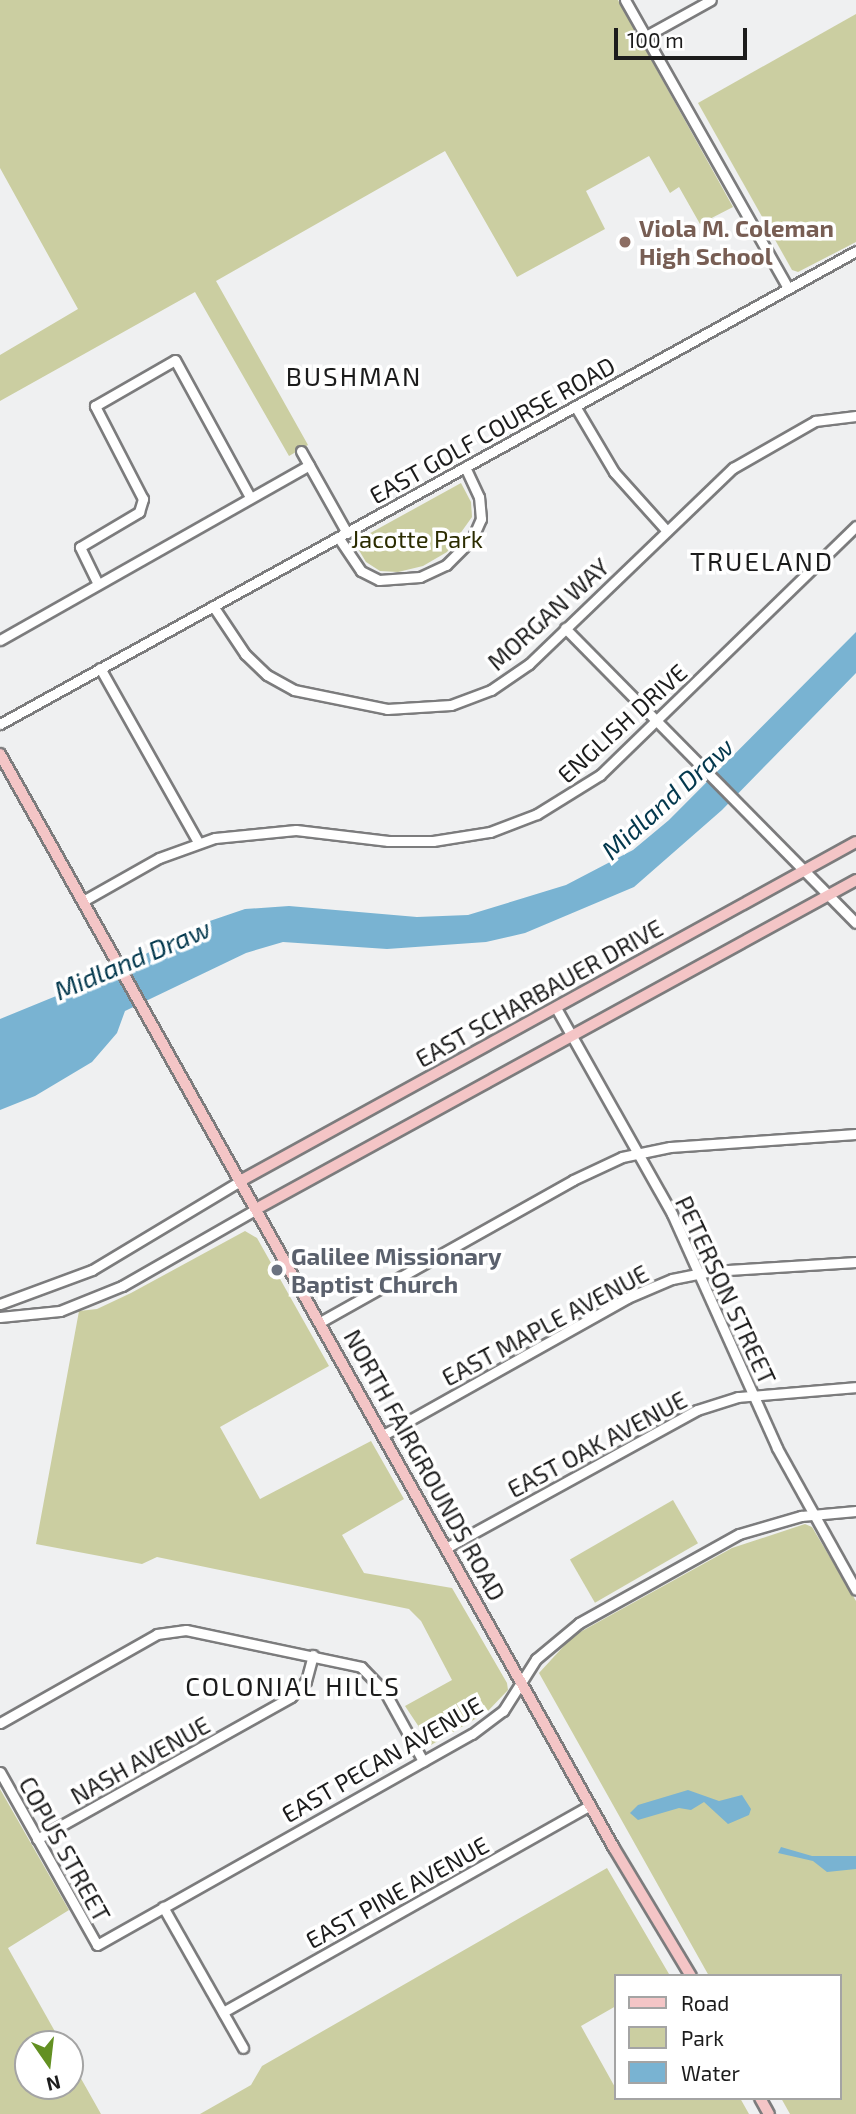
<!DOCTYPE html>
<style>
body{margin:0}
#map{position:relative;width:856px;height:2114px;overflow:hidden;background:#eff0f1;font-family:"Exo 2",sans-serif}
div>[style]{position:absolute}
[style*='--x']{left:calc(var(--x)*1px);top:calc(var(--y)*1px);width:calc(var(--w)*1px);rotate:calc(var(--a)*1deg)}
.green>*{inset:0;background:#cbcea1;transform-origin:0 0}
.water>*{inset:0;background:#79b3d2}
.roads{filter:drop-shadow(2px 0 #7c7c7d) drop-shadow(-2px 0 #7c7c7d) drop-shadow(0 2px #7c7c7d) drop-shadow(0 -2px #7c7c7d)}
.minor>*{height:9px;margin:-4.5px;padding:0 4.5px;transform-origin:4.5px;border-radius:4.5px;background:#fff}
.major>*{height:10px;margin:-5px;padding:0 5px;transform-origin:5px;border-radius:5px;background:#f4c5c6}
.dots>*{width:19px;height:19px;translate:-50% -50%;box-sizing:border-box;border:4px solid #fff;border-radius:50%}
span{translate:-50% -50%;white-space:nowrap;text-align:center;line-height:1.15;-webkit-text-stroke:7px #fff;paint-order:stroke}
.education-label{font-size:24px;color:#785e54;font-weight:700}
.left{translate:0 -50%;text-align:left}
.street-label{font-size:24px;color:#1c1c1c}
.park-label{font-size:24px;color:#2b2c00}
.worship-label{font-size:24px;color:#5b616d;font-weight:700}
.neighbourhood-label{font-size:26px;color:#1c1c1c;letter-spacing:2px}
.water-label{font-size:26px;color:#03384d;font-style:italic}
.legend{position:absolute;left:614px;top:1974px;width:228px;height:126px;box-sizing:border-box;background:#fff;border:2px solid #a4a4a4;margin:0;padding:9px 12px;list-style:none;font-size:21px;color:#1c1c1c}
.legend li{display:flex;align-items:center;gap:14px;height:35px}
.legend b{width:35px;border:2px solid #a4a4a4}
.north{position:absolute;left:14px;top:2030px;width:70px;height:70px;box-sizing:border-box;background:#fff;border:2px solid #a4a4a4;border-radius:50%;rotate:166deg;font-size:19px;font-weight:700;line-height:28px;text-align:center;color:#1c1c1c}
.north::after{content:'';display:block;margin:auto;width:24px;height:32px;background:#639022;clip-path:polygon(50% 0,100% 100%,50% 72%,0 100%)}
.scale{position:absolute;left:614px;top:28px;width:133px;height:32px;box-sizing:border-box;border:4px solid #1c1c1c;border-top:0;padding-left:9px;font-size:21px;line-height:24px;white-space:nowrap;color:#1c1c1c;-webkit-text-stroke:5px #fff;paint-order:stroke}
</style>
<div id="map">
<div class="green">
<i style="clip-path:polygon(0 0,618px 0,733px 207px,700px 224px,679px 187px,670px 193px,649px 156px,586px 191px,605px 229px,517px 277px,445px 151px,216px 281px,308px 445px,289px 456px,195px 292px,0 401px,0 355px,78px 309px,0 168px)"></i>
<i style="clip-path:polygon(856px 14px,856px 242px,798px 272px,792px 270px,698px 103px)"></i>
<i style="clip-path:polygon(461px 483px,471px 502px,472px 517px,447px 552px,423px 566px,398px 572px,380px 571px,366px 562px,354px 542px)"></i>
<i style="clip-path:polygon(245px 1231px,257px 1238px,329px 1366px,220px 1427px,260px 1499px,371px 1441px,404px 1499px,342px 1535px,364px 1573px,452px 1588px,507px 1683px,508px 1690px,487px 1712px,431px 1745px,405px 1706px,452px 1680px,421px 1621px,409px 1609px,157px 1557px,142px 1564px,36px 1544px,79px 1311px,97px 1309px,131px 1293px)"></i>
<i style="left:673px;top:1500px;width:50px;height:119px;rotate:60deg"></i>
<i style="clip-path:polygon(805px 1524px,812px 1527px,856px 1601px,856px 2114px,790px 2114px,781px 2098px,840px 2098px,840px 1976px,709px 1976px,539px 1673px,573px 1636px,732px 1548px)"></i>
<i style="clip-path:polygon(0 1789px,69px 1910px,8px 1948px,62px 2044px,28px 2044px,28px 2086px,70px 2086px,70px 2059px,101px 2114px,0 2114px)"></i>
<i style="clip-path:polygon(607px 1868px,669px 1974px,616px 1976px,616px 2006px,581px 2026px,616px 2089px,616px 2098px,740px 2098px,749px 2114px,200px 2114px,251px 2085px,262px 2066px)"></i>
</div>
<div class="water">
<i style="clip-path:polygon(856px 632px,856px 673px,722px 810px,634px 887px,525px 933px,486px 942px,387px 949px,283px 942px,246px 953px,125px 1011px,117px 1033px,92px 1062px,35px 1096px,0 1110px,0 1019px,105px 976px,201px 924px,245px 909px,289px 906px,417px 917px,468px 915px,566px 885px,633px 850px,669px 820px)"></i>
<i style="clip-path:polygon(688px 1790px,719px 1801px,742px 1795px,751px 1809px,749px 1815px,728px 1824px,704px 1802px,691px 1810px,679px 1808px,638px 1820px,630px 1813px,638px 1805px)"></i>
<i style="clip-path:polygon(781px 1847px,812px 1856px,856px 1856px,856px 1869px,827px 1872px,813px 1861px,778px 1853px)"></i>
</div>
<div class="roads">
<div class="minor">
<i style="--x:625;--y:0;--w:331;--a:60.5"></i>
<i style="--x:646;--y:36;--w:74;--a:-29"></i>
<i style="--x:575;--y:406;--w:77;--a:59.4"></i>
<i style="--x:614;--y:472;--w:78;--a:48.1"></i>
<i style="--x:301;--y:451;--w:94;--a:60.7"></i>
<i style="--x:338;--y:537;--w:41;--a:55.9"></i>
<i style="--x:361;--y:571;--w:20;--a:27"></i>
<i style="--x:379;--y:580;--w:41;--a:-4.2"></i>
<i style="--x:420;--y:577;--w:29;--a:-25"></i>
<i style="--x:446;--y:565;--w:37;--a:-45"></i>
<i style="--x:472;--y:539;--w:22;--a:-66"></i>
<i style="--x:481;--y:519;--w:22;--a:-95"></i>
<i style="--x:479;--y:497;--w:33;--a:-115"></i>
<i style="--x:97;--y:582;--w:39;--a:-116"></i>
<i style="--x:80;--y:547;--w:69;--a:-30.7"></i>
<i style="--x:139;--y:512;--w:14;--a:-73"></i>
<i style="--x:143;--y:499;--w:105;--a:-117.3"></i>
<i style="--x:95;--y:406;--w:92;--a:-29.9"></i>
<i style="--x:175;--y:360;--w:156;--a:61.3"></i>
<i style="--x:213;--y:606;--w:58;--a:56.3"></i>
<i style="--x:245;--y:654;--w:30;--a:44"></i>
<i style="--x:267;--y:675;--w:31;--a:29"></i>
<i style="--x:294;--y:690;--w:95;--a:11.5"></i>
<i style="--x:387;--y:709;--w:64;--a:-3.6"></i>
<i style="--x:451;--y:705;--w:43;--a:-20.6"></i>
<i style="--x:491;--y:690;--w:46;--a:-34.4"></i>
<i style="--x:529;--y:664;--w:283;--a:-43.9"></i>
<i style="--x:733;--y:468;--w:95;--a:-29.8"></i>
<i style="--x:815;--y:421;--w:41;--a:-7"></i>
<i style="--x:565;--y:628;--w:414;--a:45.4"></i>
<i style="--x:0;--y:640;--w:355;--a:-29.5"></i>
<i style="--x:100;--y:668;--w:200;--a:60.6"></i>
<i style="--x:0;--y:724;--w:978;--a:-28.92"></i>
<i style="--x:83;--y:901;--w:87;--a:-29.5"></i>
<i style="--x:159;--y:858;--w:59;--a:-19.7"></i>
<i style="--x:215;--y:838;--w:81;--a:-5.6"></i>
<i style="--x:296;--y:830;--w:93;--a:6.8"></i>
<i style="--x:388;--y:841;--w:45;--a:0"></i>
<i style="--x:433;--y:841;--w:58;--a:-9"></i>
<i style="--x:490;--y:832;--w:50;--a:-21"></i>
<i style="--x:537;--y:814;--w:74;--a:-31.8"></i>
<i style="--x:600;--y:775;--w:357;--a:-44.2"></i>
<i style="--x:556;--y:1008;--w:236;--a:60.6"></i>
<i style="--x:672;--y:1214;--w:256;--a:65.8"></i>
<i style="--x:777;--y:1448;--w:162;--a:60.9"></i>
<i style="--x:0;--y:1304;--w:98;--a:-20.3"></i>
<i style="--x:92;--y:1270;--w:175;--a:-31"></i>
<i style="--x:0;--y:1317;--w:60;--a:-5.7"></i>
<i style="--x:60;--y:1311;--w:67;--a:-22"></i>
<i style="--x:122;--y:1286;--w:157;--a:-29.8"></i>
<i style="--x:322;--y:1321;--w:288;--a:-29.3"></i>
<i style="--x:573;--y:1180;--w:54;--a:-25.1"></i>
<i style="--x:622;--y:1157;--w:49;--a:-11.8"></i>
<i style="--x:670;--y:1147;--w:186;--a:-4"></i>
<i style="--x:385;--y:1434;--w:278;--a:-29.3"></i>
<i style="--x:627;--y:1298;--w:49;--a:-22.9"></i>
<i style="--x:672;--y:1279;--w:41;--a:-11.3"></i>
<i style="--x:712;--y:1271;--w:144;--a:-3.6"></i>
<i style="--x:446;--y:1548;--w:286;--a:-28.8"></i>
<i style="--x:697;--y:1410;--w:43;--a:-17.6"></i>
<i style="--x:738;--y:1397;--w:118;--a:-4.8"></i>
<i style="--x:0;--y:1723;--w:180;--a:-29.5"></i>
<i style="--x:157;--y:1634;--w:29;--a:-8"></i>
<i style="--x:186;--y:1630;--w:179;--a:11.9"></i>
<i style="--x:361;--y:1667;--w:35;--a:46"></i>
<i style="--x:385;--y:1692;--w:79;--a:61.2"></i>
<i style="--x:0;--y:1772;--w:198;--a:60.7"></i>
<i style="--x:97;--y:1945;--w:430;--a:-29.4"></i>
<i style="--x:472;--y:1734;--w:39;--a:-37"></i>
<i style="--x:503;--y:1711;--w:62;--a:-57.6"></i>
<i style="--x:536;--y:1659;--w:56;--a:-39.9"></i>
<i style="--x:579;--y:1623;--w:183;--a:-29.1"></i>
<i style="--x:739;--y:1534;--w:65;--a:-16.2"></i>
<i style="--x:801;--y:1516;--w:55;--a:-5.2"></i>
<i style="--x:37;--y:1839;--w:291;--a:-29.2"></i>
<i style="--x:291;--y:1697;--w:22;--a:-47"></i>
<i style="--x:306;--y:1681;--w:27;--a:-75"></i>
<i style="--x:163;--y:1907;--w:162;--a:60.4"></i>
<i style="--x:223;--y:2012;--w:421;--a:-29.4"></i>
</div>
<div class="major">
<i style="--x:0;--y:754;--w:1255;--a:60.7"></i>
<i style="--x:614;--y:1848;--w:149;--a:59"></i>
<i style="--x:242;--y:1180;--w:701;--a:-28.83"></i>
<i style="--x:258;--y:1208;--w:682;--a:-28.74"></i>
<i style="--x:760;--y:2098;--w:18;--a:61"></i>
</div>
</div>
<div class="dots">
<i style="left:625px;top:242px;background:#8d6e63"></i>
<i style="left:277px;top:1270px;background:#6b7280"></i>
</div>
<div class="education-label">
<span class="left" style="left:639px;top:242px">Viola M. Coleman<br>High School</span>
</div>
<div class="street-label">
<span style="left:492px;top:430px;rotate:-29deg">EAST GOLF COURSE ROAD</span>
<span style="left:548px;top:614px;rotate:-42deg">MORGAN WAY</span>
<span style="left:622px;top:723px;rotate:-42deg">ENGLISH DRIVE</span>
<span style="left:539px;top:993px;rotate:-29deg">EAST SCHARBAUER DRIVE</span>
<span style="left:726px;top:1290px;rotate:65deg">PETERSON STREET</span>
<span style="left:545px;top:1325px;rotate:-28deg">EAST MAPLE AVENUE</span>
<span style="left:597px;top:1444px;rotate:-28deg">EAST OAK AVENUE</span>
<span style="left:425px;top:1465px;rotate:61deg">NORTH FAIRGROUNDS ROAD</span>
<span style="left:382px;top:1759px;rotate:-30deg">EAST PECAN AVENUE</span>
<span style="left:140px;top:1760px;rotate:-29deg">NASH AVENUE</span>
<span style="left:65px;top:1849px;rotate:61deg">COPUS STREET</span>
<span style="left:397px;top:1892px;rotate:-29deg">EAST PINE AVENUE</span>
</div>
<div class="park-label">
<span style="left:417px;top:539px">Jacotte Park</span>
</div>
<div class="worship-label">
<span class="left" style="left:291px;top:1270px">Galilee Missionary<br>Baptist Church</span>
</div>
<div class="neighbourhood-label">
<span style="left:354px;top:376px">BUSHMAN</span>
<span style="left:762px;top:561px">TRUELAND</span>
<span style="left:293px;top:1686px">COLONIAL HILLS</span>
</div>
<div class="water-label">
<span style="left:667px;top:798px;rotate:-42deg">Midland Draw</span>
<span style="left:132px;top:959px;rotate:-23deg">Midland Draw</span>
</div>
<ul class="legend">
<li><b style="height:9px;background:#f4c5c6"></b>Road</li>
<li><b style="height:19px;background:#cbcea1"></b>Park</li>
<li><b style="height:19px;background:#79b3d2"></b>Water</li>
</ul>
<div class="north">N</div>
<div class="scale">100 m</div>
</div>
